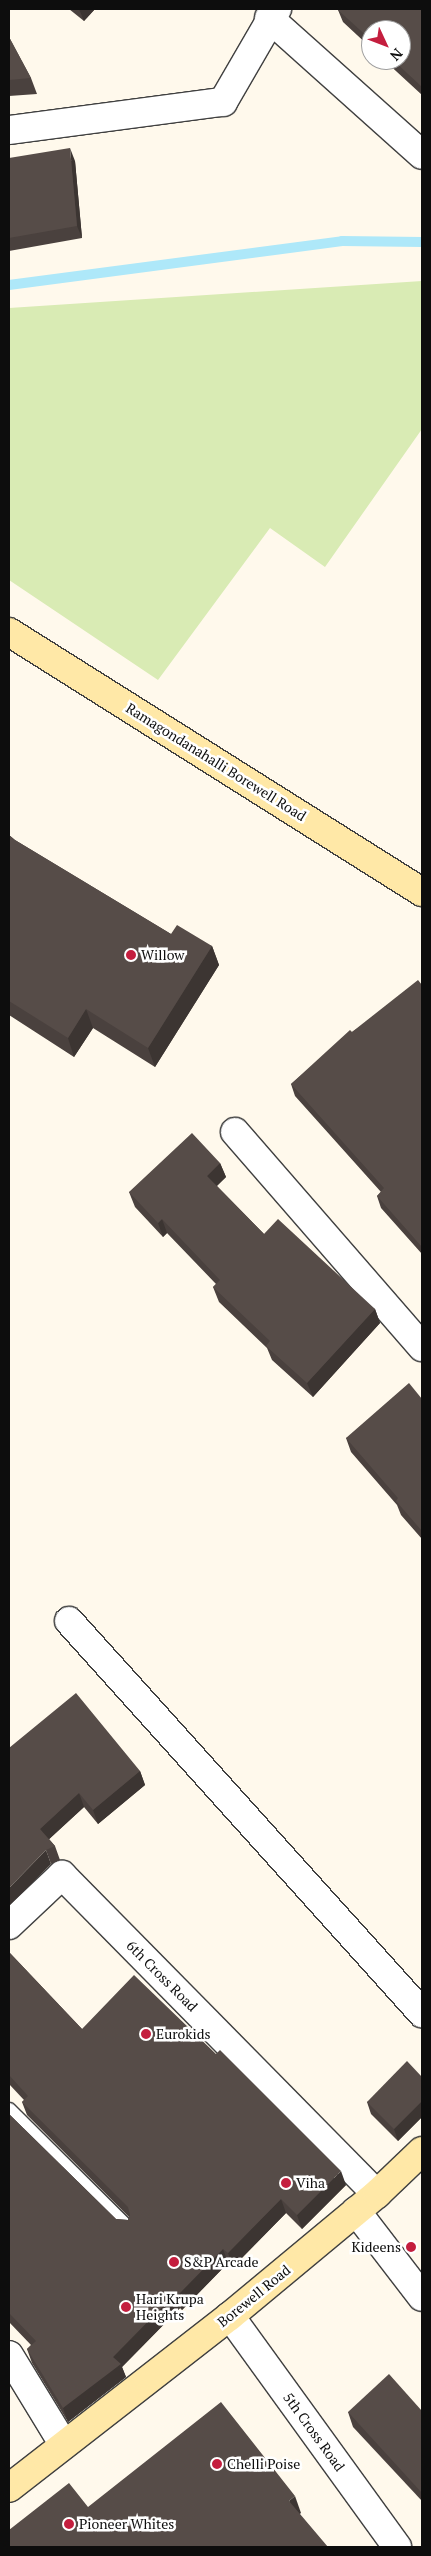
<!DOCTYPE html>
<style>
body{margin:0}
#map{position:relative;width:431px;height:2556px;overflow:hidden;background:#fff9ec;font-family:"PT Serif",serif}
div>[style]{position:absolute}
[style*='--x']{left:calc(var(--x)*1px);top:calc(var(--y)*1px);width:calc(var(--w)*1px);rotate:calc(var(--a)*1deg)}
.green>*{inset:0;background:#d9ebb4}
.stream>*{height:10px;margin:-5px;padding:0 5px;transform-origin:5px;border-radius:5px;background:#aee8f9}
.roads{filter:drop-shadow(1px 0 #404040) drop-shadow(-1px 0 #404040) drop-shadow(0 1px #404040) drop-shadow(0 -1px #404040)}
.lane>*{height:14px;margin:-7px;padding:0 7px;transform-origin:7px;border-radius:7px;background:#fff}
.street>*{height:28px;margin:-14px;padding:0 14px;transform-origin:14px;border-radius:14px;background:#fff}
.secondary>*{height:28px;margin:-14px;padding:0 14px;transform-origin:14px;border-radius:14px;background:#ffe8a7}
.wall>*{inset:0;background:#4a413e}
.shaded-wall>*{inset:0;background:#3c3532}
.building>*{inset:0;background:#564c48}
.dots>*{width:14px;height:14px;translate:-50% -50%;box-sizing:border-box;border:2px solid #fff;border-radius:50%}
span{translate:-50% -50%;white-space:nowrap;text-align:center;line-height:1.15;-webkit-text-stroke:5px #fff;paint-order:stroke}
.street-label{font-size:14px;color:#0d0d0d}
.poi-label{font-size:14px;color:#0d0d0d}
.left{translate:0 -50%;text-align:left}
.right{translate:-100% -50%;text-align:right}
.frame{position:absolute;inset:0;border:10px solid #0d0d0d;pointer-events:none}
.north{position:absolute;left:361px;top:20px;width:50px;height:50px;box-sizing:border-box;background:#fff;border:1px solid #9e9e9e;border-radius:50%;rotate:133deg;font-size:14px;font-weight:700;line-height:20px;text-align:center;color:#0d0d0d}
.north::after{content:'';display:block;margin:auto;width:18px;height:22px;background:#c41e3e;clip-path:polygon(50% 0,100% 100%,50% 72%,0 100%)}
</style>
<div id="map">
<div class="green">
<i style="clip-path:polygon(422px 281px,422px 429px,325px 567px,270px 528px,158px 680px,9px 580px,9px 308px)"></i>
</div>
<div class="stream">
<i style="--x:9;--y:285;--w:336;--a:-7.5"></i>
<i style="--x:342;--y:241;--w:80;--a:0.7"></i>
</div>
<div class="roads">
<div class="lane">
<i style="--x:9;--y:2110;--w:166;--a:44.8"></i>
</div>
<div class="street">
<i style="--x:269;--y:18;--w:205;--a:41.8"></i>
<i style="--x:9;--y:130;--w:216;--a:-7.5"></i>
<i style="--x:223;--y:102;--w:108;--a:-59.9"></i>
<i style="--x:235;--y:1132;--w:285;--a:49"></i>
<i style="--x:69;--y:1621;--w:528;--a:48"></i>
<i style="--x:9;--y:1925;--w:73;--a:-43.3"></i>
<i style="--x:62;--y:1875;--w:448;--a:45.4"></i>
<i style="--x:356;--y:2211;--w:108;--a:52.5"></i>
<i style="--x:230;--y:2316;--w:285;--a:54.1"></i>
<i style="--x:9;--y:2355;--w:105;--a:58.6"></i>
</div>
<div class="secondary">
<i style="--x:9;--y:632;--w:488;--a:32.2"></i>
<i style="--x:9;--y:2488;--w:280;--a:-37.9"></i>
<i style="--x:230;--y:2316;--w:191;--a:-39.7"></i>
<i style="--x:377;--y:2194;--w:62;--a:-43.7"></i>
</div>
</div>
<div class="wall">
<i style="clip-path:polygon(69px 9px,95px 9px,84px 21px)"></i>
<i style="clip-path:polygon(422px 9px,422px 95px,384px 60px,401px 60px,371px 30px,371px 48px,343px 22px,338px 10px)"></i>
<i style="clip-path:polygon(9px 37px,31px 78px,37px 94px,9px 96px)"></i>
<i style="clip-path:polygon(9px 158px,75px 161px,82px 238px,9px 251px)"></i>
<i style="clip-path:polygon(9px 835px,15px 840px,171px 934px,212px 946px,219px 965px,155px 1067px,93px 1028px,74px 1057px,9px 1015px)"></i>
<i style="clip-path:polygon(422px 985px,422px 1254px,381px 1208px,377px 1196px,381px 1192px,295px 1096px,291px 1084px,352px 1032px)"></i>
<i style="clip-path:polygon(220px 1163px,226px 1177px,217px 1186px,264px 1234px,375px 1309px,380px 1323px,313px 1397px,272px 1360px,267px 1348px,219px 1302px,213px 1287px,216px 1284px,167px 1233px,163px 1237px,135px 1207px,129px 1192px)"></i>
<i style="clip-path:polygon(422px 1399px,422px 1539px,401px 1515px,397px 1505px,351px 1452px,346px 1438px)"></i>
<i style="clip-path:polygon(9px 1748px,140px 1771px,145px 1785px,98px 1824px,84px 1807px,49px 1839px,55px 1846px,60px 1860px,51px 1864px)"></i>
<i style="clip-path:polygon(9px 1952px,82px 2029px,346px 2185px,302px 2229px,286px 2213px,233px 2267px,228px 2263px,182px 2310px,180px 2308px,122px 2367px,126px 2377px,68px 2422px,32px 2363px,27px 2349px,31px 2345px,9px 2322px,9px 2114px,116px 2219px,128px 2220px,129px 2217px,27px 2115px,22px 2102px,24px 2100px,9px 2084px)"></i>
<i style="clip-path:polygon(422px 2077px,422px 2117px,398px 2141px,371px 2114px,367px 2102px)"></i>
<i style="clip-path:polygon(422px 2411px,422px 2501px,353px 2427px,348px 2412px)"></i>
</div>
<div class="shaded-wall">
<i style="clip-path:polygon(79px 9px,95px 9px,84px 21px)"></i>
<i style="clip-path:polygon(70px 148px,75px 161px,82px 238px,77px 226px)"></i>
<i style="clip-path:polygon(212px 946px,219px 965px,155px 1067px,148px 1048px)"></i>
<i style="clip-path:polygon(86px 1009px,93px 1028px,74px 1057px,68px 1038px)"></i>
<i style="clip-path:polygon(220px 1163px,226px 1177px,212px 1190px,207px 1176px)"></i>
<i style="clip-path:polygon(162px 1219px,167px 1233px,163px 1237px,158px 1223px)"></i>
<i style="clip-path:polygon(375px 1309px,380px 1323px,313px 1397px,307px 1383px)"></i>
<i style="clip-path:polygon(140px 1771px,145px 1785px,98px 1824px,93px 1810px)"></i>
<i style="clip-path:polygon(79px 1793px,84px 1807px,45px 1843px,40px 1829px)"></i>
<i style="clip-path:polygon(46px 1850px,51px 1864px,9px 1906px,9px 1888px)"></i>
<i style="clip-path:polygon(422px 2101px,422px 2117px,398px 2141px,394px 2129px)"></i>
<i style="clip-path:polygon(341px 2171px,346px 2185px,302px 2229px,297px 2215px)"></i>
<i style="clip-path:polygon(281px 2199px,286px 2213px,233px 2267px,228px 2253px)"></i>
<i style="clip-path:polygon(223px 2249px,228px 2263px,182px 2310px,177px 2296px)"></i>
<i style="clip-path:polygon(175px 2294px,180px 2308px,122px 2367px,126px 2377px,68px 2422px,63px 2408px)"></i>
<i style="clip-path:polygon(295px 2496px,301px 2513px,295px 2518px,289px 2501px)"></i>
</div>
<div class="building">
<i style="clip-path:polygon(339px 9px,422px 9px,422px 87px,393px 60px,401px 60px,401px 30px,371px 30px,371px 40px,338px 10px)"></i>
<i style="clip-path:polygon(9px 37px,31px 78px,9px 80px)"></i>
<i style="clip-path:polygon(70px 148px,77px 226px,9px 238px,9px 158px)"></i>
<i style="clip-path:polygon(9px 835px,15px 840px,171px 934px,177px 925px,212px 946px,148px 1048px,86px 1009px,68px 1038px,9px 1001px)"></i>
<i style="clip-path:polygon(418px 980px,422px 985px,422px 1247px,377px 1196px,384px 1188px,291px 1084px,350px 1030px,352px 1032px)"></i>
<i style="clip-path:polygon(192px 1133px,220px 1163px,207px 1176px,264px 1234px,278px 1219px,375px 1309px,307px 1383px,266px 1346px,270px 1341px,213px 1287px,220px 1280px,162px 1219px,158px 1223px,129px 1192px)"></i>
<i style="clip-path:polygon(409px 1383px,422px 1399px,422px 1531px,396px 1501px,398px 1498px,346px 1438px)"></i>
<i style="clip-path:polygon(76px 1693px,140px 1771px,93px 1810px,79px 1793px,40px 1829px,55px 1846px,46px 1850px,9px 1888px,9px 1748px)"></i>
<i style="clip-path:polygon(9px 1952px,82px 2029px,134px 1975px,216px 2054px,220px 2050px,341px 2171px,297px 2215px,281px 2199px,228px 2253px,223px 2249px,177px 2296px,175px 2294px,113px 2357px,121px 2364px,63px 2408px,27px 2349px,36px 2341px,9px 2313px,9px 2114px,116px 2219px,128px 2220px,130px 2215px,128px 2207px,22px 2102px,28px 2096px,9px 2075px)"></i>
<i style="clip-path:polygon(407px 2061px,422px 2077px,422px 2101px,394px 2129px,367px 2102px)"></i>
<i style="clip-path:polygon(389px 2374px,422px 2411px,422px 2493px,348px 2412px)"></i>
<i style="clip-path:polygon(221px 2402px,295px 2496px,289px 2501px,328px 2547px,9px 2547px,9px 2530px,69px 2483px,88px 2507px)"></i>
</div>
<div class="dots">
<i style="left:131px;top:955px;background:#c41e3e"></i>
<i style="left:146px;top:2034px;background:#c41e3e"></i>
<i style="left:286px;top:2183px;background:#c41e3e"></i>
<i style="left:411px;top:2247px;background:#c41e3e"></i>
<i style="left:174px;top:2262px;background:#c41e3e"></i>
<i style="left:126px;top:2307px;background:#c41e3e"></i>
<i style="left:217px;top:2464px;background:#c41e3e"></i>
<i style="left:69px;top:2524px;background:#c41e3e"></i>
</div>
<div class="street-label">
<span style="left:216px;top:762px;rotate:32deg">Ramagondanahalli Borewell Road</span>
<span style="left:162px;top:1976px;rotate:45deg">6th Cross Road</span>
<span style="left:254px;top:2296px;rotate:-39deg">Borewell Road</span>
<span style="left:314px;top:2432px;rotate:54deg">5th Cross Road</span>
</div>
<div class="poi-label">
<span class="left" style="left:141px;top:955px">Willow</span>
<span class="left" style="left:156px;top:2034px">Eurokids</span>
<span class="left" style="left:296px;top:2183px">Viha</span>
<span class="right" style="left:401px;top:2247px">Kideens</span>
<span class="left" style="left:184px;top:2262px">S&amp;P Arcade</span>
<span class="left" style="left:136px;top:2307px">Hari Krupa<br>Heights</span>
<span class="left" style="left:227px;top:2464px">Chelli Poise</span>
<span class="left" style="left:79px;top:2524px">Pioneer Whites</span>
</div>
<div class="frame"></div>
<div class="north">N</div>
</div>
